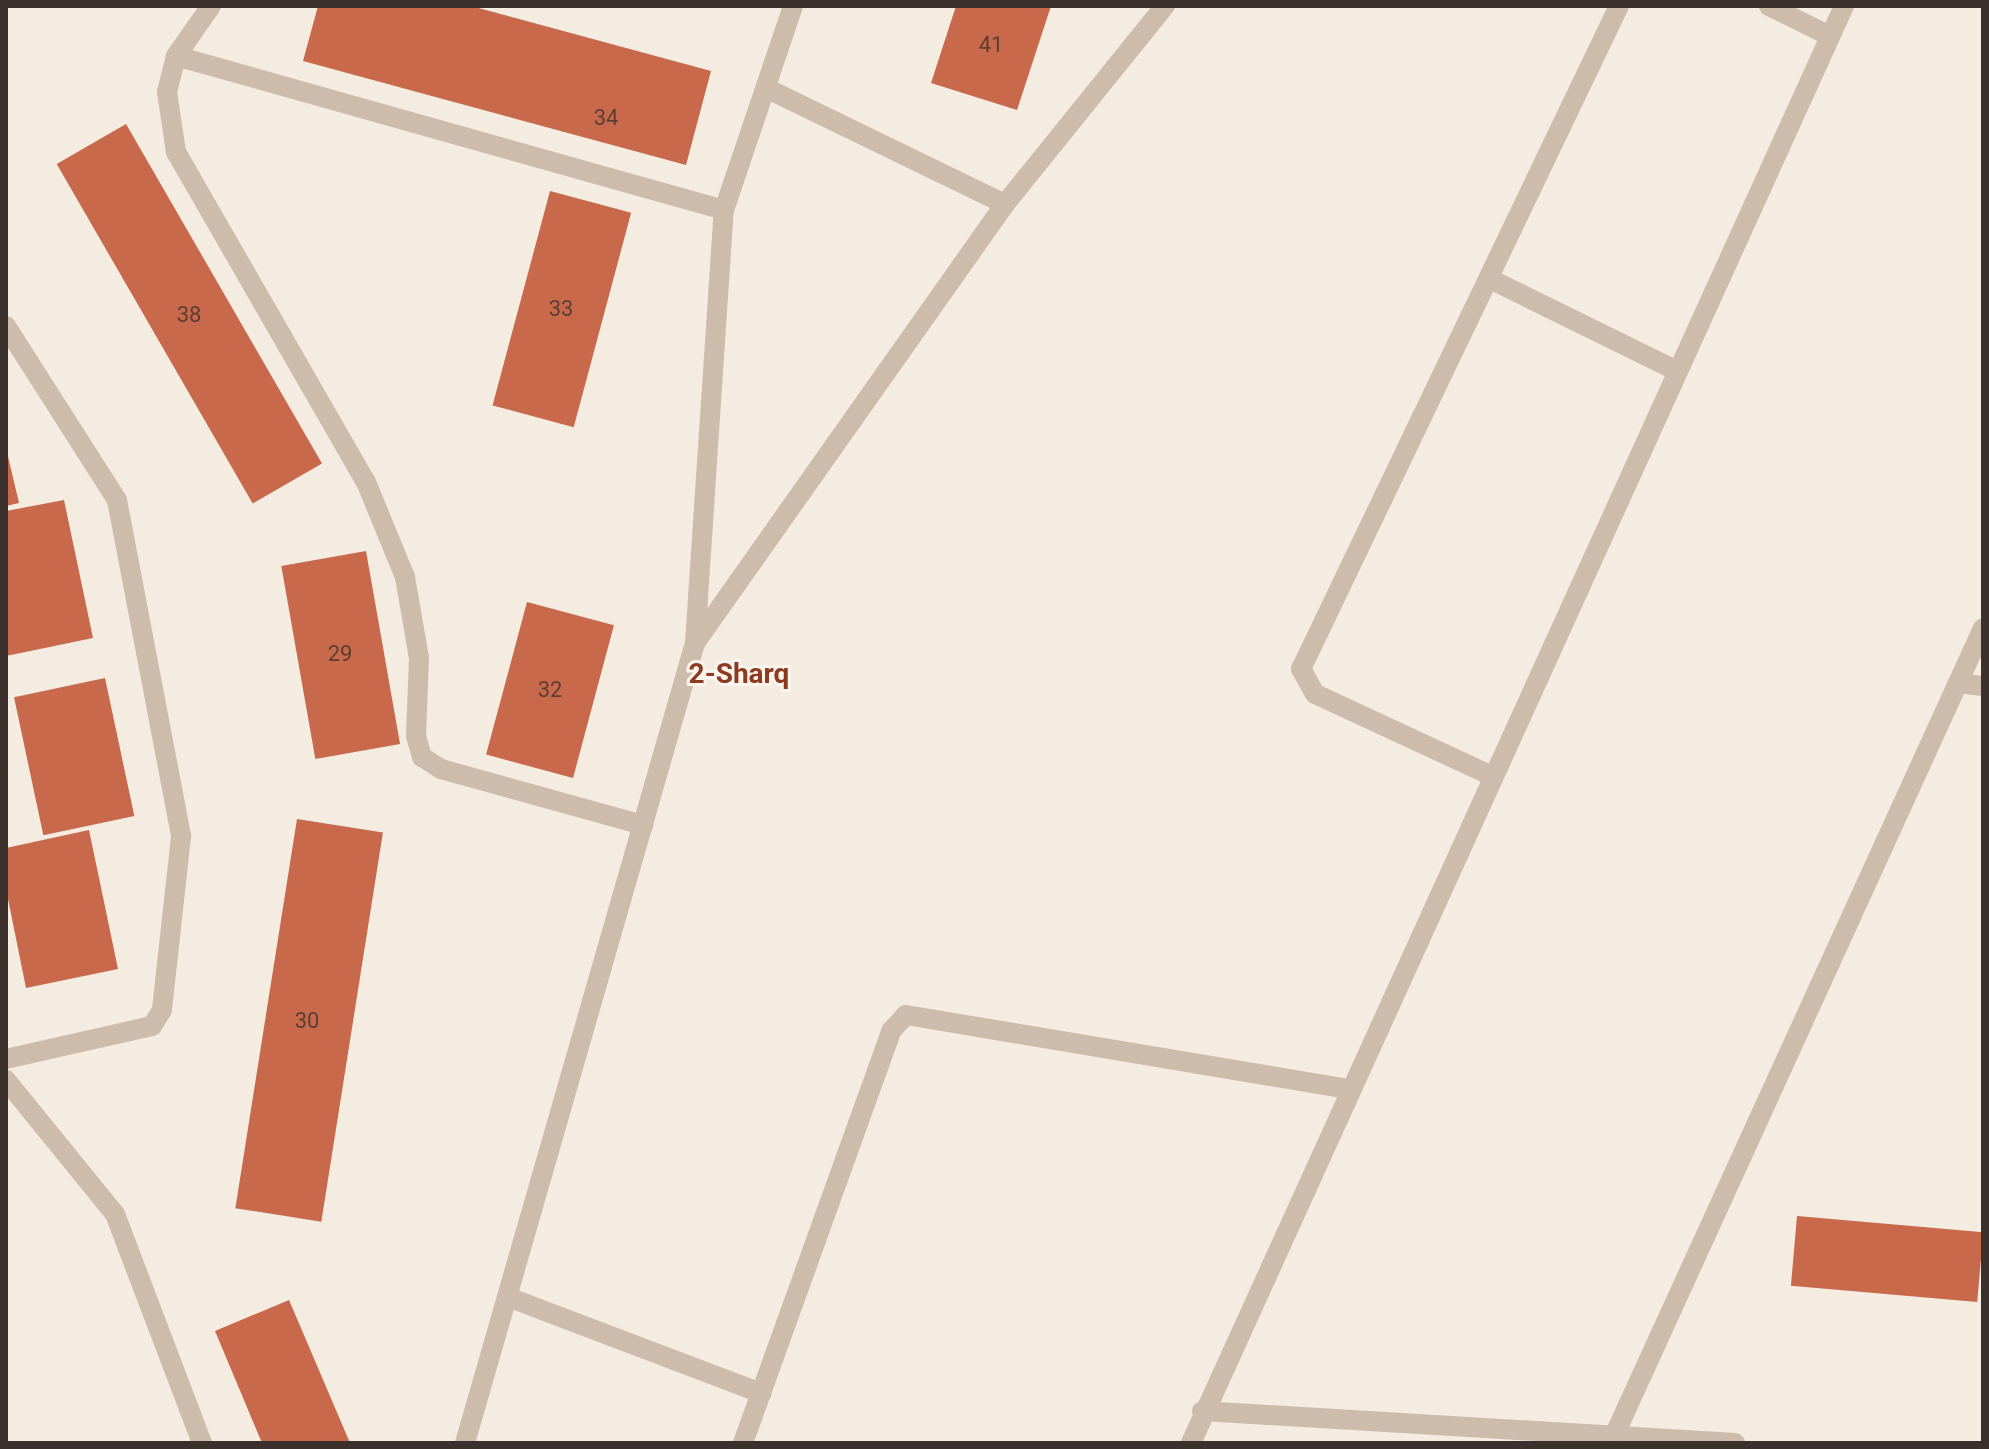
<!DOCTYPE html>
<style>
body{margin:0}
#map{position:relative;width:1989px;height:1449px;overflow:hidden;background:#f4ebe1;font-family:Roboto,sans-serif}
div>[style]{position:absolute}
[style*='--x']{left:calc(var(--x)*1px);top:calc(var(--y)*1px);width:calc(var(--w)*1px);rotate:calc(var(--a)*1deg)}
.building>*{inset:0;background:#c8694b;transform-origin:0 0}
.street>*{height:20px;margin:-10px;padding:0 10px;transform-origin:10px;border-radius:10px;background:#cdbbac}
span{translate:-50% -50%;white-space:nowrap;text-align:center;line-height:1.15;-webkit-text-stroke:6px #fbf5ee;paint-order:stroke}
.number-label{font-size:22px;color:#5e3e33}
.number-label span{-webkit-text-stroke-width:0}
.neighbourhood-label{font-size:28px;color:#8c3b22;font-weight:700}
.frame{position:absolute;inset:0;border:8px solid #3b302b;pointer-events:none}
</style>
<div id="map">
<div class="building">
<i style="clip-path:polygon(318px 6px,471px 6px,711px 71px,686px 165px,303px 61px)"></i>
<i style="clip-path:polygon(956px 6px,1051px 6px,1017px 110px,931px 83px)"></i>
<i style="left:126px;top:124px;width:392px;height:80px;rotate:60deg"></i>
<i style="left:550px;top:191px;width:84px;height:222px;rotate:15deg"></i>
<i style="clip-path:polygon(6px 448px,19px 503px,6px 506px)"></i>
<i style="clip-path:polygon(64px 500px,93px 638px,6px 656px,6px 511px)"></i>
<i style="left:366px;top:551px;width:196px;height:86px;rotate:80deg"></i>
<i style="left:527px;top:602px;width:90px;height:158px;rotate:15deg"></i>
<i style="left:105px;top:678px;width:141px;height:93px;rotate:78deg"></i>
<i style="left:297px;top:819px;width:87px;height:394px;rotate:9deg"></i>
<i style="clip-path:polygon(89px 830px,118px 969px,26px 988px,6px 889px,6px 848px)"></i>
<i style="left:1797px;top:1216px;width:187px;height:70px;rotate:5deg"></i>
<i style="clip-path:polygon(289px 1300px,350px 1443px,262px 1443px,215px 1331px)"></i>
</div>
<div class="street">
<i style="--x:211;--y:6;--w:61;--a:125"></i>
<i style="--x:176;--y:56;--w:37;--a:104"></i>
<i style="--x:167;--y:92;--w:61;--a:81.5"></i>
<i style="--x:176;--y:152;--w:381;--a:60.1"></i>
<i style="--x:366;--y:482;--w:103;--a:67.7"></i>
<i style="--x:405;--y:577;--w:82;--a:80.2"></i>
<i style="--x:419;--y:658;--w:78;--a:92.2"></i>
<i style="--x:416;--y:736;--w:22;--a:74"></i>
<i style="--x:422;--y:757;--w:22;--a:32"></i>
<i style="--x:441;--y:769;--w:210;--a:15.5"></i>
<i style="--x:1769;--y:6;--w:68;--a:26.2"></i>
<i style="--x:176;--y:56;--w:569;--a:15.7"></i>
<i style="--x:766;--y:88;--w:266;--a:25.9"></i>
<i style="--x:1490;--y:279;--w:208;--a:26.2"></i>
<i style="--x:6;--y:326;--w:206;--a:57.5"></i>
<i style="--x:117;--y:500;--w:343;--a:79.2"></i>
<i style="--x:181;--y:837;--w:174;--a:96.3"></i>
<i style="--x:162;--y:1010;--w:19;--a:122"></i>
<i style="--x:152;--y:1026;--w:150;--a:167.3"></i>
<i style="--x:695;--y:643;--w:434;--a:-86.2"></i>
<i style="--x:724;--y:210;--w:215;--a:-71.3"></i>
<i style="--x:1958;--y:683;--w:25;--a:7"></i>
<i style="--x:1492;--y:776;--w:195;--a:-155.1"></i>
<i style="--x:1315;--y:694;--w:29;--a:-119"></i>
<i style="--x:1301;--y:669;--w:735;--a:-64.38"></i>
<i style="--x:6;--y:1080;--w:173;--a:50.9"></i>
<i style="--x:115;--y:1214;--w:245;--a:69.2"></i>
<i style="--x:508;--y:1297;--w:271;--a:20.8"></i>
<i style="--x:1202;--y:1411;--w:534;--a:3.44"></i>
<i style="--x:1614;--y:1436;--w:888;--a:-65.45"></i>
<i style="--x:465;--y:1443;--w:832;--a:-73.96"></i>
<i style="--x:695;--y:643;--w:537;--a:-54.77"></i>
<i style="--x:1005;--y:204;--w:255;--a:-51.1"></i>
<i style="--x:743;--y:1443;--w:438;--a:-70.2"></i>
<i style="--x:891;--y:1031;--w:22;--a:-47"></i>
<i style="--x:906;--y:1015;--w:449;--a:9.5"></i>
<i style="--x:1191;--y:1443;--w:1578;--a:-65.56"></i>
</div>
<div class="number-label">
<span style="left:991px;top:45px">41</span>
<span style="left:606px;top:118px">34</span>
<span style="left:561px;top:309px">33</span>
<span style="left:189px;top:315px">38</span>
<span style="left:340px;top:654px">29</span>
<span style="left:550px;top:690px">32</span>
<span style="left:307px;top:1021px">30</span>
</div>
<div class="neighbourhood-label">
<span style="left:739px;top:674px">2-Sharq</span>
</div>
<div class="frame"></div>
</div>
